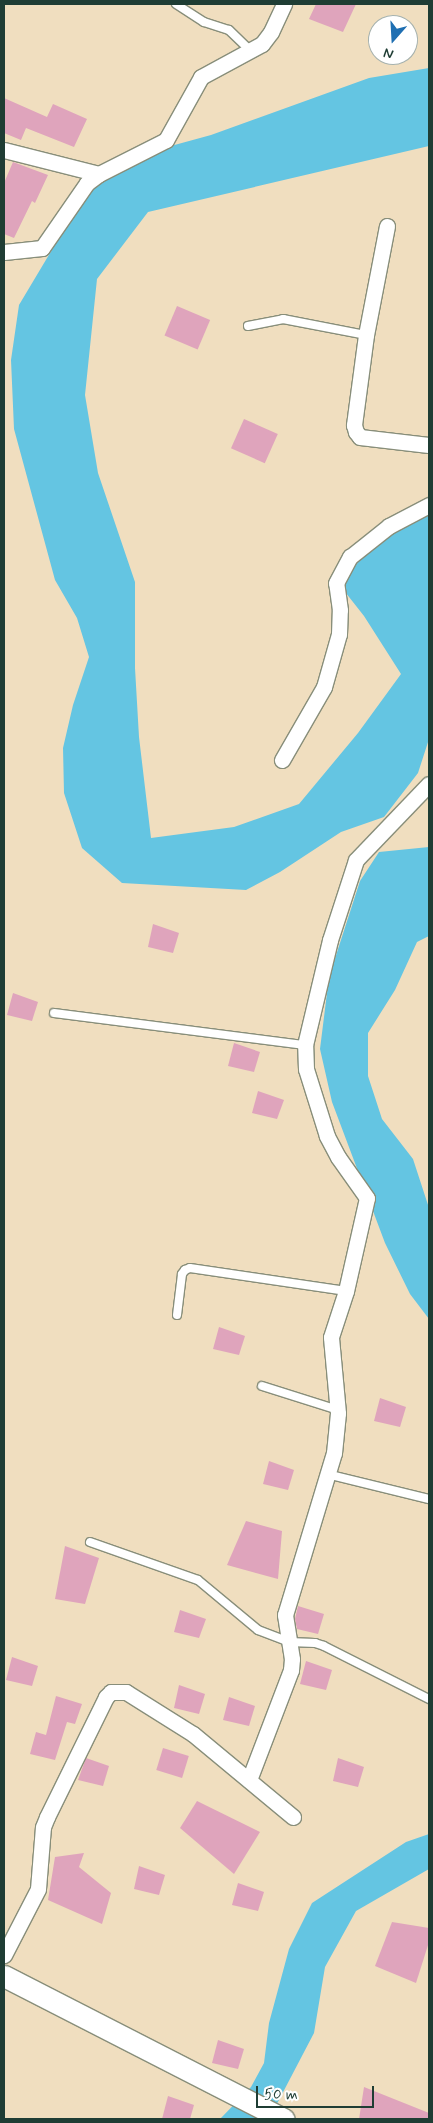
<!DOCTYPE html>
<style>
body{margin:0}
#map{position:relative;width:433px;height:2123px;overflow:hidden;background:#f0debf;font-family:Mynerve,sans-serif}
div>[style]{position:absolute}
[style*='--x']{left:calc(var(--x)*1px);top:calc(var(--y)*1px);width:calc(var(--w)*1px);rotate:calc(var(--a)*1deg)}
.water>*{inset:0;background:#64c5e2}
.building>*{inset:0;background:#dfa4bc;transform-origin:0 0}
.roads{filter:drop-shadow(1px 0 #888e7a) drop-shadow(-1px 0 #888e7a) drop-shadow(0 1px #888e7a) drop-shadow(0 -1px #888e7a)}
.lane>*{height:8px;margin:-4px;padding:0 4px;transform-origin:4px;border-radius:4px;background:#fff}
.street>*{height:15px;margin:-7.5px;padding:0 7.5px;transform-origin:7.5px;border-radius:7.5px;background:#fff}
.secondary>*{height:21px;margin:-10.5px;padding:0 10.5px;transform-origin:10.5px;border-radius:10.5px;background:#fff}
span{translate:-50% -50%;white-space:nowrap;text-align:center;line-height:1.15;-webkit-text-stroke:4px #fff;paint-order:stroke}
.frame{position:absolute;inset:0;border:5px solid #1f3d34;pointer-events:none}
.north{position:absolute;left:368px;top:15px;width:50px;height:50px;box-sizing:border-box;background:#fff;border:1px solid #a5b1ae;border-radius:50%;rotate:199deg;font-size:14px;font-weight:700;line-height:20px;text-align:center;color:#1f3d34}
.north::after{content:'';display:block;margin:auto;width:18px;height:22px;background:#1f6fb2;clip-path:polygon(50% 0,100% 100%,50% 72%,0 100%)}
.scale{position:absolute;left:256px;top:2086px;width:118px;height:22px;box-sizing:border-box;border:2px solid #1f3d34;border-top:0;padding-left:6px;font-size:15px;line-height:18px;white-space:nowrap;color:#1f3d34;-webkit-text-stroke:4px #fff;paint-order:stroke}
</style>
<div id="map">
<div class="water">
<i style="clip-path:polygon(429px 68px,429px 146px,148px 212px,97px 279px,85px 395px,98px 473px,135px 582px,135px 668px,139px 737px,151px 838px,234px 827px,299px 804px,358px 733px,401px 674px,364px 616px,338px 583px,393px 526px,429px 507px,429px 739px,418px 773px,384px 817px,341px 832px,280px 872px,246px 890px,122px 883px,82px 848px,64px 793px,63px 748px,73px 705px,89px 657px,77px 618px,55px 580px,14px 429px,11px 360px,19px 305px,56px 243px,82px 191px,138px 155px,211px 135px,369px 78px)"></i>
<i style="clip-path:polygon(429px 847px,429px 936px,417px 942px,395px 990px,368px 1033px,368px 1076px,382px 1119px,413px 1159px,429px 1208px,429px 1319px,410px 1294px,385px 1243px,332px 1102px,320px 1049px,329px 977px,360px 881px,379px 852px)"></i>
<i style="clip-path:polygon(429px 1834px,429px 1869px,356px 1911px,325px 1967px,314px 2033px,269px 2119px,220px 2119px,251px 2087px,264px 2063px,269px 2023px,289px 1949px,312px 1903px,406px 1842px)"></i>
</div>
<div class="building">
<i style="clip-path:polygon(316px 4px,356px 4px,343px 32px,309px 19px)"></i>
<i style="clip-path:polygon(4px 98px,47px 117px,53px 104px,87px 119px,74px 147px,26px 128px,21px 140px,4px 133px)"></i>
<i style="clip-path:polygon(13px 162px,48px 175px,35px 203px,32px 201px,14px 238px,4px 234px,4px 183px)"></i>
<i style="left:177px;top:306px;width:36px;height:32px;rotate:23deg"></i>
<i style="left:244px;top:419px;width:37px;height:32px;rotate:24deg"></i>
<i style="clip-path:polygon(153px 924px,179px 933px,173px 953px,148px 947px)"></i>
<i style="clip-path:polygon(13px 993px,38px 1002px,32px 1021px,7px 1015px)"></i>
<i style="clip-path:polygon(234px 1043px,260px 1052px,254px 1072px,228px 1066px)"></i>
<i style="clip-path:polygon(258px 1091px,284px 1100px,277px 1119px,252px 1113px)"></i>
<i style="clip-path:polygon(219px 1327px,245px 1336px,239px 1355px,213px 1349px)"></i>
<i style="clip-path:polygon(380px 1398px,406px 1407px,400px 1427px,374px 1421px)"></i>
<i style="clip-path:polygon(269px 1461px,294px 1470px,288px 1490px,263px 1484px)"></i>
<i style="clip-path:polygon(246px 1521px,282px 1531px,278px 1579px,227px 1565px)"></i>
<i style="clip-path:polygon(65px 1546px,99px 1558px,85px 1604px,55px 1599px)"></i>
<i style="clip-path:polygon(298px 1606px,324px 1614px,318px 1634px,297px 1629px,295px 1619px)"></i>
<i style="clip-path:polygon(180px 1610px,206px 1619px,199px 1638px,174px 1632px)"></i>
<i style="clip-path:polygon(12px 1657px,38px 1666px,32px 1686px,6px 1680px)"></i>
<i style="clip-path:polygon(306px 1661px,332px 1670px,326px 1690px,300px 1684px)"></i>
<i style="clip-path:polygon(179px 1685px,205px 1694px,199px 1714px,174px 1708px)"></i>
<i style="clip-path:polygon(56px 1696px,82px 1704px,75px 1724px,67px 1722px,55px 1760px,30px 1754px,36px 1732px,46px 1735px)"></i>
<i style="clip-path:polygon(229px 1697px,255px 1706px,249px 1726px,223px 1720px)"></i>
<i style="left:163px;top:1748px;width:27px;height:23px;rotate:17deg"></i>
<i style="clip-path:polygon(86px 1758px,109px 1766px,103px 1786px,78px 1780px)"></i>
<i style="clip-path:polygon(338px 1758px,364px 1767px,358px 1787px,333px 1781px)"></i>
<i style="clip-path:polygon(197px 1801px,260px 1832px,234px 1874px,180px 1828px)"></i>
<i style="clip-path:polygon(84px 1853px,79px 1867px,111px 1893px,102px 1924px,48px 1900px,55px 1857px)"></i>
<i style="clip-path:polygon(139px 1866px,165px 1875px,159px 1895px,134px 1889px)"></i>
<i style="clip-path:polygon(238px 1883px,264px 1892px,258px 1911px,232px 1905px)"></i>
<i style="clip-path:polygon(392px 1922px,429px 1928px,429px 1942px,416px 1983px,375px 1966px)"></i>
<i style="clip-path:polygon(218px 2040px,244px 2049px,238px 2069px,212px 2063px)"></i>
<i style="clip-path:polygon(364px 2087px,429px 2113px,429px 2119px,359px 2119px)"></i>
<i style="clip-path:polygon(168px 2096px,194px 2105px,190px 2119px,162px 2119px)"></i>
</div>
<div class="roads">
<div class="lane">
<i style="--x:176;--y:4;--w:33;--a:33"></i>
<i style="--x:204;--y:22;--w:26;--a:18"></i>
<i style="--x:229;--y:30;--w:29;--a:44"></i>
<i style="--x:248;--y:326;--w:36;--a:-11"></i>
<i style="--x:283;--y:319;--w:85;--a:10.9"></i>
<i style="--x:54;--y:1013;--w:253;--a:7.3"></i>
<i style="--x:177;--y:1315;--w:41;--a:-83"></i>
<i style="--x:182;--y:1274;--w:5;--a:-53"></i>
<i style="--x:185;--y:1270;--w:5;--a:-22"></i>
<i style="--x:190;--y:1268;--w:158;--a:8.4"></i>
<i style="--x:262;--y:1386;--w:80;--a:17.5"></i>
<i style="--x:327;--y:1474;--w:105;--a:13.8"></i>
<i style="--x:90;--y:1542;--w:114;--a:19.4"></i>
<i style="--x:198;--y:1580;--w:78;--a:39.8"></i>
<i style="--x:258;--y:1630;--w:33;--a:21"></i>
<i style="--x:289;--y:1642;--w:26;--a:2"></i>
<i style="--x:315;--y:1643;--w:9;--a:18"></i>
<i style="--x:324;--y:1646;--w:118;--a:26.8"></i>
</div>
<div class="street">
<i style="--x:4;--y:150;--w:98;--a:14.2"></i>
<i style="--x:387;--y:226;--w:111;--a:100.9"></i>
<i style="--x:366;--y:335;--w:91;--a:97.6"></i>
<i style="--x:354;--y:425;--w:7;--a:74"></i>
<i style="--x:356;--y:432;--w:6;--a:51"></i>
<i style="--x:360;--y:437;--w:69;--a:6.6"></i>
<i style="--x:4;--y:252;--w:38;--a:-6"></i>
<i style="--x:42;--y:248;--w:79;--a:-55.3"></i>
<i style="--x:87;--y:183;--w:15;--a:-37"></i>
<i style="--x:99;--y:174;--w:75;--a:-26.9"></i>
<i style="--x:166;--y:140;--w:72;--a:-60.9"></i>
<i style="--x:201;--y:77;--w:69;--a:-28.4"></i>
<i style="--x:262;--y:44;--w:15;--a:-53"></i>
<i style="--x:271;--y:32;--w:31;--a:-65"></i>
<i style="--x:282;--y:760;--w:84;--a:-60.1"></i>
<i style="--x:324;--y:687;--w:55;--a:-74.2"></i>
<i style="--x:339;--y:634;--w:24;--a:-88"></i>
<i style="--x:340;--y:610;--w:27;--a:-98"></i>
<i style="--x:336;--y:583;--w:30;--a:-62"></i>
<i style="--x:350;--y:557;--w:50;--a:-38.5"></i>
<i style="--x:389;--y:526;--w:45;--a:-27.7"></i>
<i style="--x:249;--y:1780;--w:118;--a:-69.1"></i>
<i style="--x:291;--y:1670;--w:11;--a:-85"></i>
<i style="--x:292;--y:1659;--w:45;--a:-99"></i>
<i style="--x:285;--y:1615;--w:169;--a:-73.2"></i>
<i style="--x:334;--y:1453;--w:40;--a:-84.3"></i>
<i style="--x:338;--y:1413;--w:76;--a:-95.3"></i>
<i style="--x:331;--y:1337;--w:48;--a:-71.9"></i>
<i style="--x:346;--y:1291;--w:95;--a:-77.3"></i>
<i style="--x:367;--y:1198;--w:50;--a:-125.3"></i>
<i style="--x:338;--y:1157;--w:24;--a:-118"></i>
<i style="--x:327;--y:1136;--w:70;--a:-107.4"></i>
<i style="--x:306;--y:1069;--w:24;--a:-92"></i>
<i style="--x:305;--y:1045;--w:108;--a:-76.6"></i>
<i style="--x:330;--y:940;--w:84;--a:-72"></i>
<i style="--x:356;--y:860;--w:105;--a:-46.2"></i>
<i style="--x:4;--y:1955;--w:74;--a:-62.7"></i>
<i style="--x:38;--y:1889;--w:62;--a:-85.4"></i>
<i style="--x:43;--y:1827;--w:11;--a:-68"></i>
<i style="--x:47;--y:1817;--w:134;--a:-63.8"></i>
<i style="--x:106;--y:1697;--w:7;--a:-45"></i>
<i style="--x:111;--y:1692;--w:15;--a:0"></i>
<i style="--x:126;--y:1692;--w:79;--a:32.1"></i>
<i style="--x:193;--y:1734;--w:130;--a:39.7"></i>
</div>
<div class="secondary">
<i style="--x:4;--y:1976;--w:314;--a:27.1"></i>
</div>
</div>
<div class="frame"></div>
<div class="north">N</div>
<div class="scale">50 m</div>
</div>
